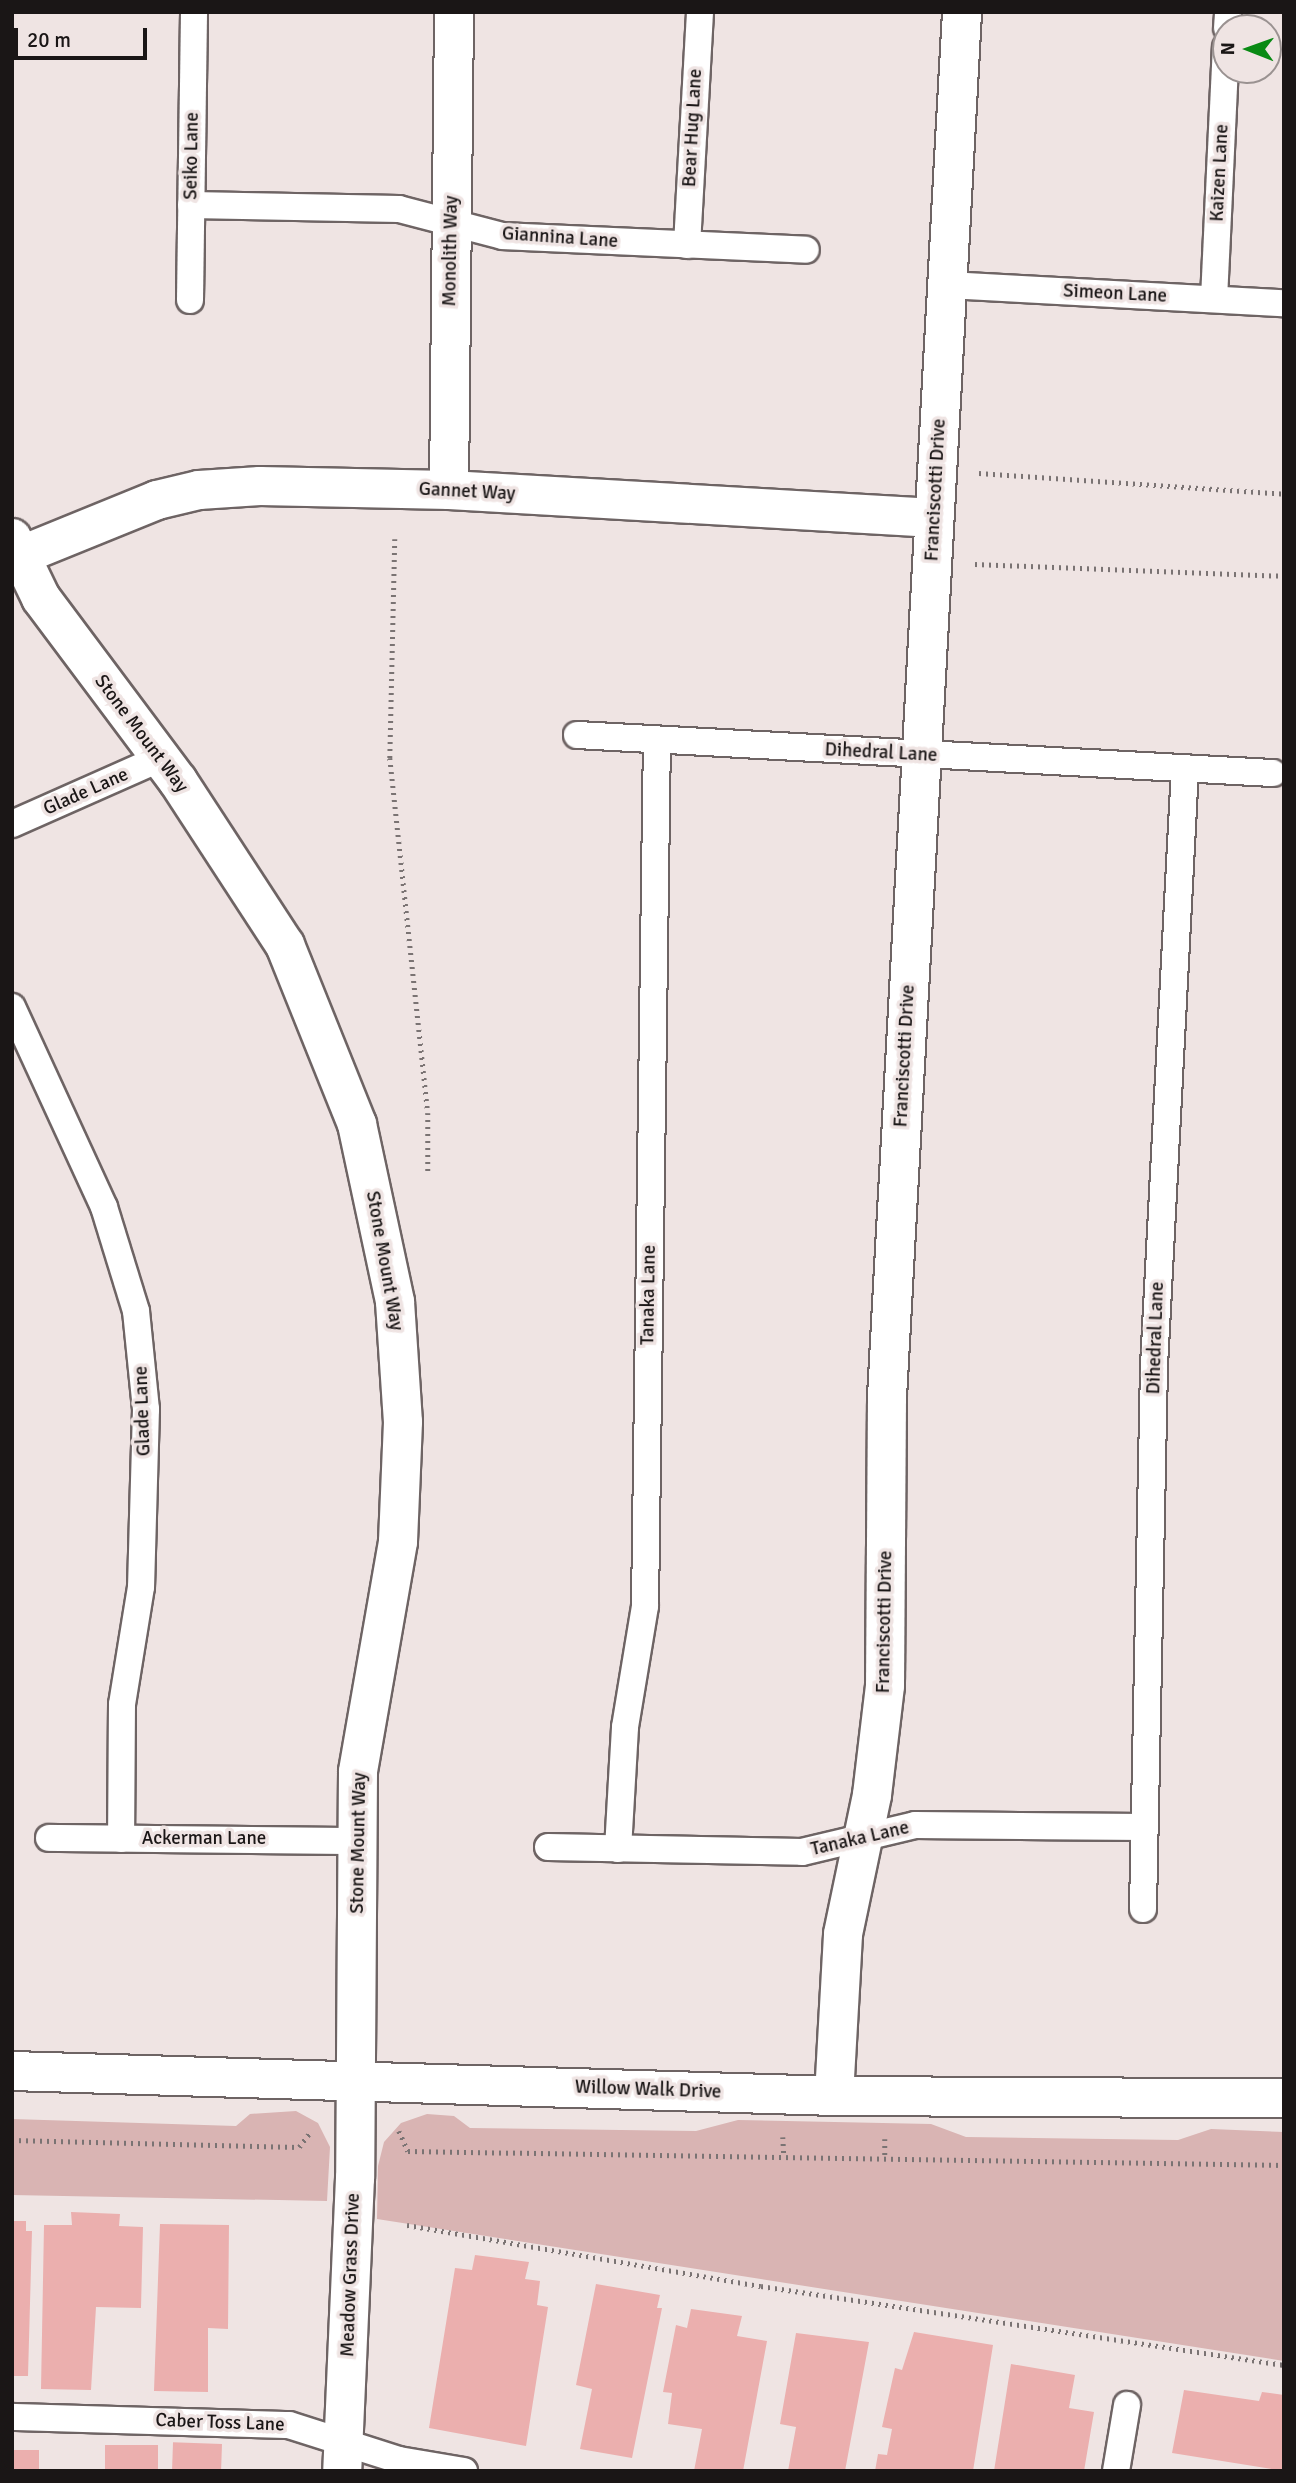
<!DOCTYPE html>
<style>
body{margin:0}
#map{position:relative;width:1296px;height:2483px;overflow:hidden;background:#efe4e3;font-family:Signika,sans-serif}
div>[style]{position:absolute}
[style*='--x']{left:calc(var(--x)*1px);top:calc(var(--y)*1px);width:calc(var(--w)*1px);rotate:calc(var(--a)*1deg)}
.green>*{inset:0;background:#d9b4b3}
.building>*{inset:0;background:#ebafae;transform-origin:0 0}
.path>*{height:4.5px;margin-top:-2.25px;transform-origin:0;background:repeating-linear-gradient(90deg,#7a7373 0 2px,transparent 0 7px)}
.roads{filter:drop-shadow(2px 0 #6e6464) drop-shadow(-2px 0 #6e6464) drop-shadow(0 2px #6e6464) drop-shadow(0 -2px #6e6464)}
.lane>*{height:26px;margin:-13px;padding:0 13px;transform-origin:13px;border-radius:13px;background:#fff}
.street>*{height:38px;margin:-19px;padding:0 19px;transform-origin:19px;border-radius:19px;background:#fff}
.secondary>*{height:38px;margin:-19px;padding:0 19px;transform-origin:19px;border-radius:19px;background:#fff}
span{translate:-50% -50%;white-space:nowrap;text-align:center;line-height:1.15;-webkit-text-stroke:7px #efe4e3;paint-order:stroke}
.street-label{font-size:19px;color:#1a1616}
.frame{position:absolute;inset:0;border:14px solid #1a1616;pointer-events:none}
.north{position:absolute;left:1212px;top:14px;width:70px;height:70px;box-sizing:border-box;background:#efe4e3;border:2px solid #9a9291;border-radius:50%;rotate:271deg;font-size:19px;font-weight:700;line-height:28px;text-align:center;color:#1a1616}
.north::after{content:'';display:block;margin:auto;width:24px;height:32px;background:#098a14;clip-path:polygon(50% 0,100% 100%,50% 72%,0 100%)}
.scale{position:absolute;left:14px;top:28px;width:133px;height:32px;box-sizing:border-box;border:4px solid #1a1616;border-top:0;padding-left:9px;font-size:21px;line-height:24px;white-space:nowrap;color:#1a1616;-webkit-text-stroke:5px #efe4e3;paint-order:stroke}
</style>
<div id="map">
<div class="green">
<i style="clip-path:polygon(296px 2111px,318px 2123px,330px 2147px,327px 2201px,12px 2195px,12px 2119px,236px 2126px,250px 2114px)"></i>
<i style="clip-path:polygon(427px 2114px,454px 2116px,470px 2128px,696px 2131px,738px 2120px,931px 2124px,966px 2137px,1178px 2140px,1211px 2129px,1284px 2132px,1284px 2361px,377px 2219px,378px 2166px,384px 2142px,401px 2123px)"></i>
</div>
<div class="building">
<i style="clip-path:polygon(71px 2212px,120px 2214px,119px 2226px,143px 2227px,141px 2308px,96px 2307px,91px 2390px,41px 2389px,44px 2225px,72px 2225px)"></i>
<i style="clip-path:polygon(12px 2221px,26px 2221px,26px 2231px,32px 2231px,28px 2376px,12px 2376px)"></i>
<i style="clip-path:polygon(160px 2224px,229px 2225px,228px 2329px,208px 2328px,208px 2392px,154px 2391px)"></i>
<i style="clip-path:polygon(475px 2255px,529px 2262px,525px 2279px,540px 2281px,537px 2305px,548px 2307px,526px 2446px,429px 2428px,455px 2268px,472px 2270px)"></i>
<i style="clip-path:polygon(596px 2284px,660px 2295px,657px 2308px,662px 2308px,632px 2458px,580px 2449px,592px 2389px,576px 2385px)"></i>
<i style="clip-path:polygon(691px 2309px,742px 2316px,737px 2336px,767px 2341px,743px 2471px,694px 2471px,702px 2429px,668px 2424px,672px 2393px,663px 2392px,676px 2325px,687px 2328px)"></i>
<i style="clip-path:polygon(914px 2332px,993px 2345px,973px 2471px,875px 2471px,878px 2454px,887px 2455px,892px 2429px,882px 2427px,895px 2368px,902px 2370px)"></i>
<i style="clip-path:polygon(796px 2333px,869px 2342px,845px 2471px,788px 2471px,796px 2427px,780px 2424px)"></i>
<i style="clip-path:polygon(1011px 2364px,1075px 2375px,1069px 2408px,1094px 2412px,1084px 2471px,994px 2471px)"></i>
<i style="clip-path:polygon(1184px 2390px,1259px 2401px,1262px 2392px,1284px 2395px,1284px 2471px,1172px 2453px)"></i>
<i style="left:222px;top:2444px;width:27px;height:49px;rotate:92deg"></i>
<i style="left:105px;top:2445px;width:53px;height:26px"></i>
<i style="left:12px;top:2450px;width:27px;height:21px"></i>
</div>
<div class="path">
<i style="--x:979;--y:473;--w:306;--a:3.9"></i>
<i style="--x:395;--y:539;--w:219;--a:91.3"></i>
<i style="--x:390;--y:758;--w:357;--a:83.9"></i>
<i style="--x:428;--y:1113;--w:59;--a:90"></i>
<i style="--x:975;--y:564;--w:309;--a:2.2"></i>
<i style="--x:399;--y:2131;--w:22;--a:66"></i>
<i style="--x:408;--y:2151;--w:876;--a:0.92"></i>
<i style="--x:783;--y:2137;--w:20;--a:87"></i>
<i style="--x:885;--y:2139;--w:20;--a:90"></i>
<i style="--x:12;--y:2140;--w:287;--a:1.4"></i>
<i style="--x:299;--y:2147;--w:20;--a:-53"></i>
<i style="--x:407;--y:2225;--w:359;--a:9.8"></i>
<i style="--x:761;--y:2286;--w:529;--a:8.59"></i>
</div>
<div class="roads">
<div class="lane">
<i style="--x:1227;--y:28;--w:16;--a:-86"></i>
<i style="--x:191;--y:205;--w:208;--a:1.1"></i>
<i style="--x:399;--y:209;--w:107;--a:14.6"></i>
<i style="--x:503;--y:236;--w:303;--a:2.6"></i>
<i style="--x:687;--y:245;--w:233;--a:-86.8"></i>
<i style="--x:947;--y:285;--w:337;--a:3.1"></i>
<i style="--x:1214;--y:299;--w:252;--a:-87.3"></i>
<i style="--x:190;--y:300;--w:288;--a:-89.2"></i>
<i style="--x:577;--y:735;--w:697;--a:3.13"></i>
<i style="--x:12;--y:824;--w:161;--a:-23.9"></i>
<i style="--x:12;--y:1007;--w:220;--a:65.3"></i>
<i style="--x:104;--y:1207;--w:109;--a:72.9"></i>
<i style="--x:136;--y:1311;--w:99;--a:84.2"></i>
<i style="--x:146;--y:1409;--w:178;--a:91.6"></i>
<i style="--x:141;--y:1587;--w:119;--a:99.2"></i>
<i style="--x:122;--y:1704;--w:135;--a:90.4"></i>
<i style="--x:49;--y:1838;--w:309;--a:0.6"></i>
<i style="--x:548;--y:1847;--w:254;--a:1.1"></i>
<i style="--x:802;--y:1852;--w:116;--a:-13.4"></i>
<i style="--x:915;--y:1825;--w:230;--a:0.5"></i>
<i style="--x:618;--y:1849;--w:122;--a:-86.7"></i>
<i style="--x:625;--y:1727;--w:123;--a:-80.6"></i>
<i style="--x:645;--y:1606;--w:866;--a:-89.21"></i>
<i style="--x:1143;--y:1909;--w:543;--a:-88.84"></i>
<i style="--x:1154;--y:1366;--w:599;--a:-87.03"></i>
<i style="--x:12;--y:2417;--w:277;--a:1.7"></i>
<i style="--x:289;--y:2425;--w:115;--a:17.7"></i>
<i style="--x:399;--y:2460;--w:66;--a:9.6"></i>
<i style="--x:1116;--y:2471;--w:67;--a:-80.5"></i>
</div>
<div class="street">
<i style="--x:449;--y:490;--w:478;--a:-89.4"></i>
<i style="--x:12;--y:538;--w:67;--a:64.2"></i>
<i style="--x:41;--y:598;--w:229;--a:53.2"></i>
<i style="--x:178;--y:781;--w:196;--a:56.9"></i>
<i style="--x:285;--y:945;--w:193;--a:68.1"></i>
<i style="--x:357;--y:1124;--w:182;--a:77.9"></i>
<i style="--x:395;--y:1302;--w:120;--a:86.2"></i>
<i style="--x:403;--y:1422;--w:120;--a:92.4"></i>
<i style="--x:398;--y:1542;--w:233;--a:99.9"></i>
<i style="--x:358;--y:1772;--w:406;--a:90.4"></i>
<i style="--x:355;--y:2178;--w:293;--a:92.5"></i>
<i style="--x:12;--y:559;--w:157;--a:-22.1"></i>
<i style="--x:157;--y:500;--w:43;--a:-13.4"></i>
<i style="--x:199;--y:490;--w:61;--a:-3.8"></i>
<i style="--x:260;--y:486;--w:189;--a:1.2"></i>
<i style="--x:449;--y:490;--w:486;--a:3.3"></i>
<i style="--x:834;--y:2096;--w:162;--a:-86.8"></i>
<i style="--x:843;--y:1934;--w:142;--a:-78.2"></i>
<i style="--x:872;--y:1795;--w:110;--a:-83.2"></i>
<i style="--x:885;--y:1686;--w:289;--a:-89.6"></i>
<i style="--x:887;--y:1397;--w:1387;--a:-86.9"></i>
</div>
<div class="secondary">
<i style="--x:12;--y:2071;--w:822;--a:1.74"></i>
<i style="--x:834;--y:2096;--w:450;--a:0.3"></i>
</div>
</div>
<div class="street-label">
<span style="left:693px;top:128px;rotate:-87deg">Bear Hug Lane</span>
<span style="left:192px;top:156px;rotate:-89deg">Seiko Lane</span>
<span style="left:1220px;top:173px;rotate:-87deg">Kaizen Lane</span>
<span style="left:560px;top:238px;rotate:4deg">Giannina Lane</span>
<span style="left:451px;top:251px;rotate:-89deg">Monolith Way</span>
<span style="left:1115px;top:294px;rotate:3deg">Simeon Lane</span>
<span style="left:936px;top:490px;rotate:-87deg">Franciscotti Drive</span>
<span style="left:467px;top:492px;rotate:3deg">Gannet Way</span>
<span style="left:141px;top:734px;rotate:53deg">Stone Mount Way</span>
<span style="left:881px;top:753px;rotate:3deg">Dihedral Lane</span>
<span style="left:86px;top:792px;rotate:-24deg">Glade Lane</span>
<span style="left:905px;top:1056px;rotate:-87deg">Franciscotti Drive</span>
<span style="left:384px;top:1261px;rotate:80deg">Stone Mount Way</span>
<span style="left:649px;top:1295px;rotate:-89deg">Tanaka Lane</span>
<span style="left:1156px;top:1338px;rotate:-88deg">Dihedral Lane</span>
<span style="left:143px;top:1411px;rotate:-92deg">Glade Lane</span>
<span style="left:885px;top:1622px;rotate:-89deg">Franciscotti Drive</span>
<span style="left:204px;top:1839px">Ackerman Lane</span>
<span style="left:860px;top:1839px;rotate:-13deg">Tanaka Lane</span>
<span style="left:359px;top:1843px;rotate:-89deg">Stone Mount Way</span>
<span style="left:648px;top:2090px;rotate:2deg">Willow Walk Drive</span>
<span style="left:351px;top:2275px;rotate:-88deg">Meadow Grass Drive</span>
<span style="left:220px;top:2423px;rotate:2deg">Caber Toss Lane</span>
</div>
<div class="frame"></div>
<div class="north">N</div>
<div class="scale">20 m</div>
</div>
